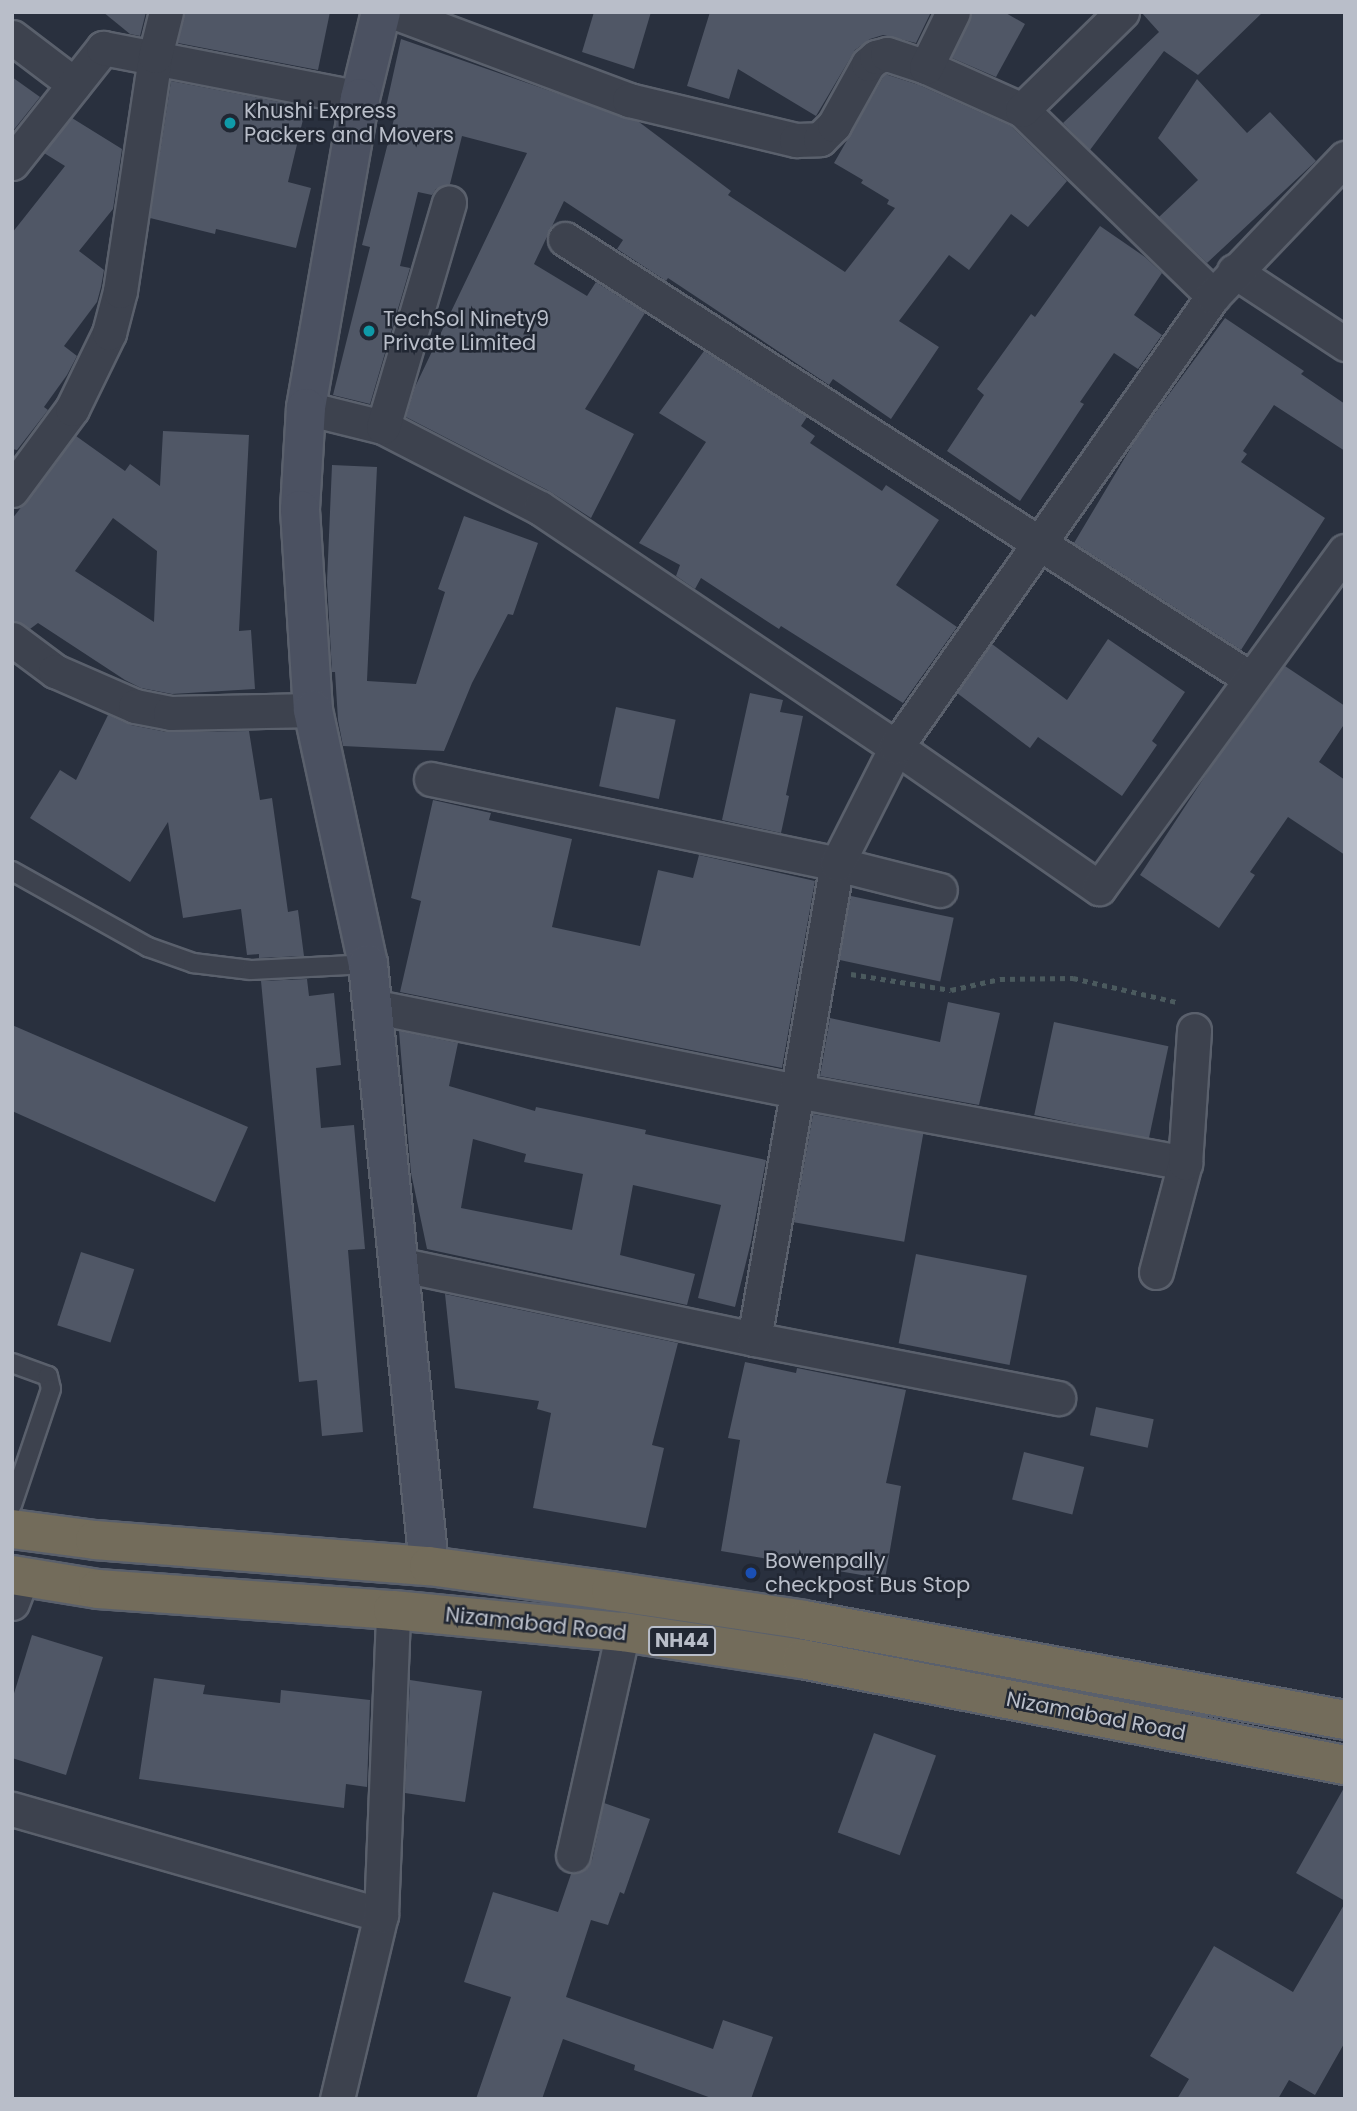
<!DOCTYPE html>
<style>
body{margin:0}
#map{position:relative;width:1357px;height:2111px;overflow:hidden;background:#29303e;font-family:Poppins,sans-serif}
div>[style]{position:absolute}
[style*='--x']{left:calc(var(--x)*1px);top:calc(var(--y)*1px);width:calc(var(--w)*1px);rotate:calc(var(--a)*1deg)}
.building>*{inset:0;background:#505766;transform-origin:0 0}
.path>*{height:4.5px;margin-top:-2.25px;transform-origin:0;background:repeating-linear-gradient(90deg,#4b5a5e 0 5px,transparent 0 10px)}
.roads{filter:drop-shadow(2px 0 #5a606c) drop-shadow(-2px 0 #5a606c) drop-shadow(0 2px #5a606c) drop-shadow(0 -2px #5a606c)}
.lane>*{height:18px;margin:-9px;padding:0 9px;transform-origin:9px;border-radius:9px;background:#3d424e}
.street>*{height:33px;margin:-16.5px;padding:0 16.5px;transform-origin:16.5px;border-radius:16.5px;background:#3d424e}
.secondary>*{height:38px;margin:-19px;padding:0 19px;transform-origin:19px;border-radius:19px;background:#4b5161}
.highway>*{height:38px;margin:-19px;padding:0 19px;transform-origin:19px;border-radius:19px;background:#736c5b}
.dots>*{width:19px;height:19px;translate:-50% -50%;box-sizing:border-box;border:4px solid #212733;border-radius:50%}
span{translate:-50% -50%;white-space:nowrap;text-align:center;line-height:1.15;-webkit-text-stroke:5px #212733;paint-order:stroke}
.shield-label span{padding:2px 5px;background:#212733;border:2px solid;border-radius:5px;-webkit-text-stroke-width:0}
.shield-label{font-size:19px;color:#b9bec9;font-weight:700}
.poi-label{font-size:21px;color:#b9bec9}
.left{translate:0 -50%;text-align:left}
.street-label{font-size:21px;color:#b9bec9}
.frame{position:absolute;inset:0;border:14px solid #b9bec9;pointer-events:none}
</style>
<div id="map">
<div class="building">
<i style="clip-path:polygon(103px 12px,146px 12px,140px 36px,130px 34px)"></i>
<i style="clip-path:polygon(185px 12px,330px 12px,318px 70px,178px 43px)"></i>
<i style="clip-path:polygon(594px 12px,651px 12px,634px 69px,582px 52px)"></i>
<i style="clip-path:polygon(710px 12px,931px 12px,916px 43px,883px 35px,870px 39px,855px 50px,816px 116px,738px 69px,729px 99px,687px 86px)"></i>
<i style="clip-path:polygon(972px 12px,1004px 12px,1025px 24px,996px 77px,952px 58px)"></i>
<i style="clip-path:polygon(1141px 12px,1263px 12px,1198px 75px,1164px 51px,1090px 150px,1063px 123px,1159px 32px)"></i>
<i style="clip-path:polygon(401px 39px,639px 122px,731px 191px,728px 195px,845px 272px,895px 208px,887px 204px,889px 200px,861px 183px,863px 180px,834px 163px,885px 74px,919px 85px,1011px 126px,1067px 181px,1028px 227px,1011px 214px,969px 270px,949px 255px,899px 321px,939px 347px,891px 419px,833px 379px,829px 385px,668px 278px,666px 281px,617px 249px,623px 240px,564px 201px,534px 264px,587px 296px,596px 282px,645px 313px,585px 409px,634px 434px,591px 518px,549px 491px,406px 417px,415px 387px,527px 153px,462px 136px,450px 184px,436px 189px,432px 195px,418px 192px,400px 266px,410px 268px,370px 404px,333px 395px,370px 247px,362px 245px,394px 119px,384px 116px)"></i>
<i style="clip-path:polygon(12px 77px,40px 97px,12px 132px)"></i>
<i style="clip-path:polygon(1197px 79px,1247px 133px,1270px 112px,1316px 161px,1207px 263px,1159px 217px,1198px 180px,1158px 138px)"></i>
<i style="clip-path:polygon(171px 81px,306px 107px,288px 182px,311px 188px,296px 248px,216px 229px,215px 234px,150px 218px)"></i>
<i style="clip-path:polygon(72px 118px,122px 149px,113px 209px,79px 251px,104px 270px,101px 287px,97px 302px,64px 346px,77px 356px,67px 375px,44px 407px,48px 410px,17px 450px,12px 449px,12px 233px,65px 166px,44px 153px)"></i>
<i style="clip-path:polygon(1100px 226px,1145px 257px,1162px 273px,1134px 315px,1162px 335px,1138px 369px,1114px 353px,1080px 402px,1084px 404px,1020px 501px,947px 451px,984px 395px,977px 389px,1031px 314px,1035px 317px)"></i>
<i style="clip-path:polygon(1225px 318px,1304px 371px,1301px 374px,1345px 404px,1345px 451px,1274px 405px,1243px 451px,1247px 454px,1241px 462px,1325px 518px,1241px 650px,1074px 543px,1136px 439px)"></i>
<i style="clip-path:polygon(704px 351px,807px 417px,801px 426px,815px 436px,810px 443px,882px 491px,886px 485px,939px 520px,896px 585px,957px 627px,903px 703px,781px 626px,779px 629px,701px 578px,695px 589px,676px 576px,680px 565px,639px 543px,706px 442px,659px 413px)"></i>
<i style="clip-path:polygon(evenodd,163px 431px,249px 435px,239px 631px,251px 630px,255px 689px,172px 694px,141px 688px,125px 680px,38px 623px,30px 629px,12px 620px,12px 519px,76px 436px,125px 471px,130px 464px,160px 486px,163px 431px,113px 518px,157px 551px,154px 622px,75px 571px,113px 518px)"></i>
<i style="clip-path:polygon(332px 465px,377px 467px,367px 681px,416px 684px,445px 592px,438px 589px,464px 516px,538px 543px,513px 615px,508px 614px,472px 683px,444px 751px,343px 746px,338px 720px,335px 672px,332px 672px,327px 582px)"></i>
<i style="clip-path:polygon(1108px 639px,1185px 692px,1152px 741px,1157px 745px,1122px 796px,1038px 737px,1030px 748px,957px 693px,992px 644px,1067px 700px)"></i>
<i style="clip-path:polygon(1285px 666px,1345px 706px,1345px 723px,1319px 762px,1345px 780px,1345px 855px,1288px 817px,1250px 872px,1255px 875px,1219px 928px,1140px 875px,1211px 767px)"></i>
<i style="clip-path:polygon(750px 693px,783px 700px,780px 712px,803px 716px,786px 795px,789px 796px,781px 833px,722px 820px)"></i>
<i style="left:616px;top:707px;width:61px;height:81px;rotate:12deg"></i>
<i style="clip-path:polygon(108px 715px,131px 725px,167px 732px,249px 731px,260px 800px,272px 798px,288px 912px,298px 910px,304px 956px,259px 958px,259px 954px,247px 955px,241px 909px,183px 918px,168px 822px,130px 882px,30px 818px,60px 770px,76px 780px)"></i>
<i style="clip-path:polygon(433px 800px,491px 813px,489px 820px,572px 839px,552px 927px,640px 946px,658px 870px,693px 878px,699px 855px,815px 881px,782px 1068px,400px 992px,421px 901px,411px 898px)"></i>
<i style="left:851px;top:896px;width:105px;height:65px;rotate:12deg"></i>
<i style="clip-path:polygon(307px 979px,309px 996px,334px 993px,341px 1065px,316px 1068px,321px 1128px,354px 1125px,365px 1249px,348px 1250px,363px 1432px,322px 1436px,317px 1380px,299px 1382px,261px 981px)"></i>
<i style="clip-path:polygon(948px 1002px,1000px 1013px,979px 1105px,820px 1076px,830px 1018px,940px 1042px)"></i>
<i style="left:1054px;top:1022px;width:117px;height:95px;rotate:12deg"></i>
<i style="clip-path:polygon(12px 1025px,248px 1127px,215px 1202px,12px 1111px)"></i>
<i style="clip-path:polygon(evenodd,399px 1031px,458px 1043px,449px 1086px,535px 1111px,536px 1107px,646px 1130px,645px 1134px,766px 1160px,751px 1242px,735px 1307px,698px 1298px,721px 1205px,633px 1185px,620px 1255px,695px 1274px,687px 1305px,427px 1249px,411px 1173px,399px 1031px,473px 1139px,526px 1154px,524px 1162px,583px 1174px,572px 1230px,461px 1208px,473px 1139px)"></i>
<i style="left:813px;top:1114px;width:112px;height:110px;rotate:10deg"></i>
<i style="left:81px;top:1252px;width:56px;height:77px;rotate:18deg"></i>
<i style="left:916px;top:1254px;width:113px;height:91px;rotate:11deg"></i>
<i style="clip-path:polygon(445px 1294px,678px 1343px,652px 1445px,664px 1448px,646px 1528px,533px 1508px,551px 1413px,537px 1409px,539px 1401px,455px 1388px)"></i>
<i style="clip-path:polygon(745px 1362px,796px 1373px,797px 1368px,906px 1390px,886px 1483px,901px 1486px,885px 1579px,721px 1551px,740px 1440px,728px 1438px)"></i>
<i style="left:1096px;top:1407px;width:59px;height:29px;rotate:12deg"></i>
<i style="left:1024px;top:1452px;width:62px;height:49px;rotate:14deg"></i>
<i style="clip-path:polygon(32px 1635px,103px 1657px,66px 1775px,12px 1758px,12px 1700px)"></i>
<i style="clip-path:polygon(154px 1678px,205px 1685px,203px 1694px,280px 1703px,281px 1690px,370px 1700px,367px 1787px,346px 1784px,344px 1808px,139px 1779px)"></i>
<i style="clip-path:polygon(410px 1680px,482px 1691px,465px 1802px,405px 1793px)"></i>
<i style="left:874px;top:1733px;width:66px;height:106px;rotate:20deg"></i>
<i style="clip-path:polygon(1345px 1786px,1345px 1901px,1296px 1873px)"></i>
<i style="clip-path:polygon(604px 1803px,650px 1819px,624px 1894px,620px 1892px,608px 1925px,591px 1920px,566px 1997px,713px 2049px,723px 2020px,773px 2037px,751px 2099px,714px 2099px,634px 2070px,635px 2065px,563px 2039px,542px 2099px,476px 2099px,511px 1997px,464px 1982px,493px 1892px,558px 1912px,571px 1874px,587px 1868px,592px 1860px)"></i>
<i style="clip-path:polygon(1345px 1903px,1345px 2042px,1315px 2095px,1289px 2080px,1278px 2099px,1177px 2099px,1189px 2079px,1150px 2056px,1214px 1946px,1293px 1992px)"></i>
</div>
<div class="path">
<i style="--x:851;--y:974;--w:101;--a:9.1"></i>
<i style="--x:951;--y:990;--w:50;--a:-12.7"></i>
<i style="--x:1000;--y:979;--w:73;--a:-0.8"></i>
<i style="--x:1073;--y:978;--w:107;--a:13"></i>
</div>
<div class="roads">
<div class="lane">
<i style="--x:12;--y:871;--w:156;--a:29.2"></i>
<i style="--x:148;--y:947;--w:48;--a:19.6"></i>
<i style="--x:193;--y:963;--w:58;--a:6.9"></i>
<i style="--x:251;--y:970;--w:117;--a:-2.9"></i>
<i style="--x:12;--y:1363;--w:38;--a:20"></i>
<i style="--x:48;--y:1376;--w:13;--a:77"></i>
<i style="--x:51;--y:1389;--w:122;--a:108.6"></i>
</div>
<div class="street">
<i style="--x:394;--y:12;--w:251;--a:20.5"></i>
<i style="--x:629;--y:100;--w:172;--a:13.5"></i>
<i style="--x:796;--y:140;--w:24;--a:-2"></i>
<i style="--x:820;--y:139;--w:20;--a:-45"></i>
<i style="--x:834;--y:125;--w:70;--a:-60.9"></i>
<i style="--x:868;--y:64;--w:11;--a:-41"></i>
<i style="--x:876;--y:57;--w:11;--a:-15"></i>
<i style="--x:887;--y:54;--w:41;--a:18.4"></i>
<i style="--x:926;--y:67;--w:105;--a:24.1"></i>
<i style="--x:1022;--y:110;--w:267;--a:44.2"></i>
<i style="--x:12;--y:37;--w:78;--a:37.2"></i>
<i style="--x:926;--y:67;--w:61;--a:-63.9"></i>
<i style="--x:1022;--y:110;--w:140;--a:-44.4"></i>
<i style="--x:12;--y:163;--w:147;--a:-51.6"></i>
<i style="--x:103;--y:48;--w:262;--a:11"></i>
<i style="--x:565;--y:239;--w:815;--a:32.68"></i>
<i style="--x:1234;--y:271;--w:133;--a:33.3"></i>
<i style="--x:306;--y:408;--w:79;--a:13.9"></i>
<i style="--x:383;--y:427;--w:177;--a:27.3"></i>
<i style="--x:540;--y:508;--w:429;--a:33.9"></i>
<i style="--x:896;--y:747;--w:247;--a:34.8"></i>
<i style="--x:1099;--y:888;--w:417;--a:-53.9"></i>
<i style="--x:383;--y:427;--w:234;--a:-73.6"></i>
<i style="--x:12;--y:490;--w:101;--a:-53.5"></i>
<i style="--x:72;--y:409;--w:85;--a:-64"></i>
<i style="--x:109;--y:333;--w:43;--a:-75.3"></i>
<i style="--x:120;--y:291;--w:238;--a:-81.5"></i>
<i style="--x:155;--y:56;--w:45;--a:-76"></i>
<i style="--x:12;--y:639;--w:54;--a:36.7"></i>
<i style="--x:55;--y:671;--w:87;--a:23.6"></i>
<i style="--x:135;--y:706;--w:36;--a:11"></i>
<i style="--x:170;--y:713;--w:143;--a:-1.2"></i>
<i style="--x:431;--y:779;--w:415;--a:11.8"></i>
<i style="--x:837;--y:864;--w:106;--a:14.2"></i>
<i style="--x:371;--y:1006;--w:434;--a:11.3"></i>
<i style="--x:797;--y:1091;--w:395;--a:10.5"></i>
<i style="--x:398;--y:1264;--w:364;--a:11.9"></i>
<i style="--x:754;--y:1339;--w:310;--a:11"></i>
<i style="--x:1156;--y:1272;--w:113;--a:-75.1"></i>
<i style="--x:1185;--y:1163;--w:133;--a:-86.1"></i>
<i style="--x:754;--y:1339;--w:482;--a:-80.1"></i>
<i style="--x:837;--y:864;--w:131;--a:-63.2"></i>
<i style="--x:896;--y:747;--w:551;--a:-54.9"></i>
<i style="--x:1213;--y:296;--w:191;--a:-46.3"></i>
<i style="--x:12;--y:1603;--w:28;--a:-69"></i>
<i style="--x:12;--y:1809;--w:384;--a:16"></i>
<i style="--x:573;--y:1855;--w:229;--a:-77.4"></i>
<i style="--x:337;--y:2099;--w:189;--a:-76.6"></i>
<i style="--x:381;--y:1915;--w:305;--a:-87.7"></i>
</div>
<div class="secondary">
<i style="--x:381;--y:12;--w:89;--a:103.7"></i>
<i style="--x:360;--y:98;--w:315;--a:99.9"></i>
<i style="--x:306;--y:408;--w:102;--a:93.4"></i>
<i style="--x:300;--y:510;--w:200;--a:86.3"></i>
<i style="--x:313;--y:710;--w:260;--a:77.8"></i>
<i style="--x:368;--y:964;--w:605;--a:84.21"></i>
</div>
<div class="highway">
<i style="--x:12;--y:1529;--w:84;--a:7.5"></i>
<i style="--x:95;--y:1540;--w:335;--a:4.5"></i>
<i style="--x:429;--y:1566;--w:184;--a:7.8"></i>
<i style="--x:611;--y:1591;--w:195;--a:8.5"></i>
<i style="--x:804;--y:1620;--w:550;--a:10.47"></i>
<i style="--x:12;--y:1575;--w:87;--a:9.2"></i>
<i style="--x:98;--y:1589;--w:296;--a:4.1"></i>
<i style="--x:393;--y:1610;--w:231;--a:5.5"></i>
<i style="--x:623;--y:1632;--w:181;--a:8.6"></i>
<i style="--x:802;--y:1659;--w:553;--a:11.05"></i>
</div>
</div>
<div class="dots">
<i style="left:230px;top:123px;background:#0f9aa8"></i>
<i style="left:369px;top:331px;background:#0f9aa8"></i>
<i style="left:751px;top:1573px;background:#1a4fb4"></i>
</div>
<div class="shield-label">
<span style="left:682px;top:1641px">NH44</span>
</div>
<div class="poi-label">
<span class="left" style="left:244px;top:123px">Khushi Express<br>Packers and Movers</span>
<span class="left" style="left:383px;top:331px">TechSol Ninety9<br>Private Limited</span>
<span class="left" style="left:765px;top:1573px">Bowenpally<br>checkpost Bus Stop</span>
</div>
<div class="street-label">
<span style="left:536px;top:1624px;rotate:6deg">Nizamabad Road</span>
<span style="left:1096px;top:1716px;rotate:11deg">Nizamabad Road</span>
</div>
<div class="frame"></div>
</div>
